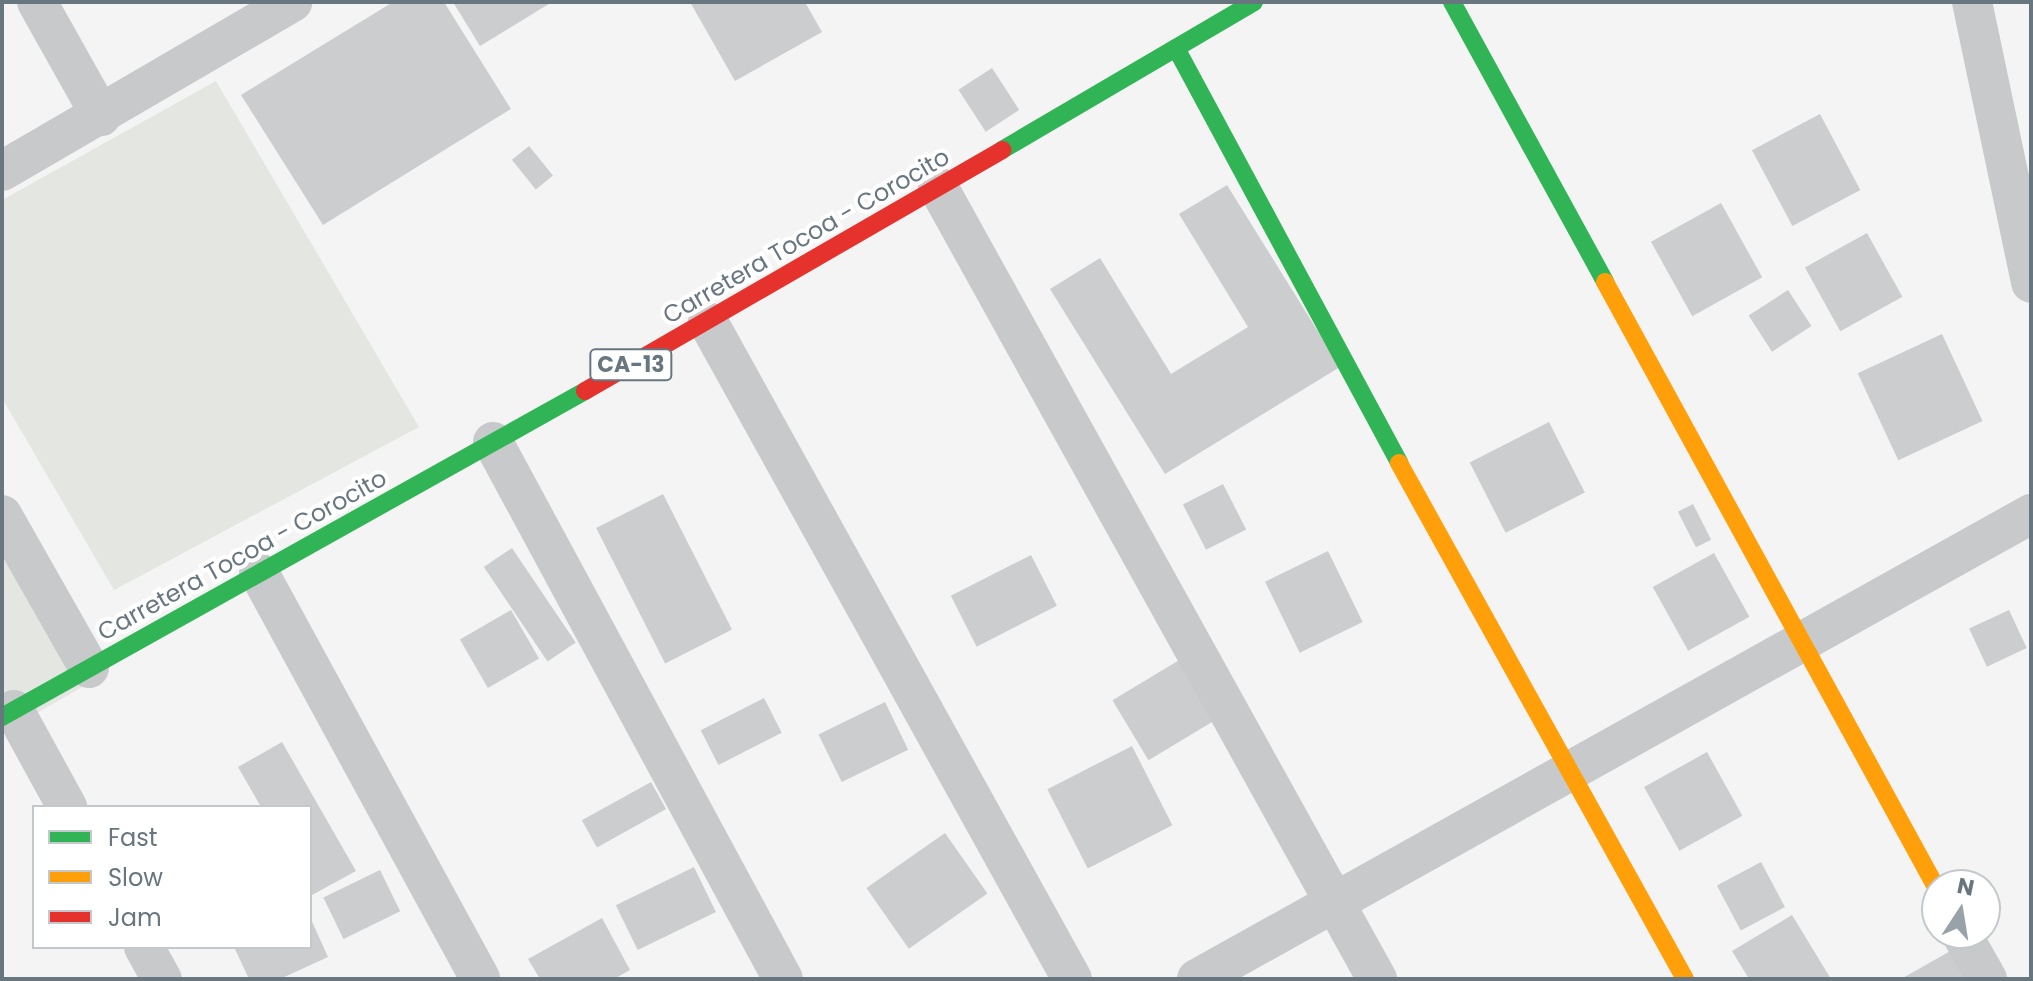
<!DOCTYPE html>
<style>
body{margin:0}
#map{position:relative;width:2033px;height:981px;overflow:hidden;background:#f4f4f4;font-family:Poppins,sans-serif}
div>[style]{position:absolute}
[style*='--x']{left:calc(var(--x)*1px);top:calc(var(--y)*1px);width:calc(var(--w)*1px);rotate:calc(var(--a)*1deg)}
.green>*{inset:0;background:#e3e6e1}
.building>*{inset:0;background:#cccdce;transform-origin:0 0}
.street>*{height:40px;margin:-20px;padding:0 20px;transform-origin:20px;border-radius:20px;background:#c7c9ca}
.fast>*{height:18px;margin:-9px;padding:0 9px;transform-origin:9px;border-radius:9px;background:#30b455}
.slow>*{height:18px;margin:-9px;padding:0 9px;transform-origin:9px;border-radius:9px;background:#ff9f0a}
.jam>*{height:18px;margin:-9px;padding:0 9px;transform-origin:9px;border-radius:9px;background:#e5322d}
span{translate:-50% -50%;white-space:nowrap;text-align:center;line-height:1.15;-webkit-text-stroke:8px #fff;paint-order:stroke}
.shield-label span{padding:2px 6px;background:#fff;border:2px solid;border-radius:6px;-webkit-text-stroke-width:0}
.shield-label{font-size:22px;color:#687680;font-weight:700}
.street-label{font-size:24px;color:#687680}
.frame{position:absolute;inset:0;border:4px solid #687680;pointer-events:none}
.legend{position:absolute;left:32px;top:805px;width:280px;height:144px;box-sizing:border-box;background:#fff;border:2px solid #c3c8cc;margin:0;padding:10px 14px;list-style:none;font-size:24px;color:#687680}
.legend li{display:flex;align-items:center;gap:16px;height:40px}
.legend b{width:40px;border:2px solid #c3c8cc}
.north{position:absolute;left:1921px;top:869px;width:80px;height:80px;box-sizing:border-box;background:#fff;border:2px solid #c3c8cc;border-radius:50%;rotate:12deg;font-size:22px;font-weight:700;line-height:32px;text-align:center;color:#687680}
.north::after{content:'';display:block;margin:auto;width:28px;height:36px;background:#99a2a9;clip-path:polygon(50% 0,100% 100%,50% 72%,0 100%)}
</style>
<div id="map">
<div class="green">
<i style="clip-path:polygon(216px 81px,419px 427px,114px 590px,2px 398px,2px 200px)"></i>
<i style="clip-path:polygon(2px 546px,84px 686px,2px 733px)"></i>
</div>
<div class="building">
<i style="clip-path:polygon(393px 2px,444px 2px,511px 109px,323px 225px,241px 95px)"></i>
<i style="clip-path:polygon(453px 2px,552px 2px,480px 46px)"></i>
<i style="clip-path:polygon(690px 2px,805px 2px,822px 32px,735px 81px)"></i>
<i style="left:992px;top:68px;width:50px;height:40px;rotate:57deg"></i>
<i style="left:1820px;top:114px;width:86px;height:77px;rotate:62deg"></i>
<i style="left:529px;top:146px;width:38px;height:22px;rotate:51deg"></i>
<i style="clip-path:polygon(1227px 185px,1340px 367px,1165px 474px,1050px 289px,1100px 258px,1171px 374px,1248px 327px,1179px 214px)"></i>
<i style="left:1721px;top:203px;width:85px;height:80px;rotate:61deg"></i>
<i style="left:1867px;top:233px;width:73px;height:71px;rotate:61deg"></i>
<i style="left:1788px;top:290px;width:43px;height:47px;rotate:57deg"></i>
<i style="left:1942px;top:334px;width:96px;height:93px;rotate:65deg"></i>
<i style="left:1549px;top:422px;width:79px;height:89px;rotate:63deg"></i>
<i style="left:1223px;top:484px;width:51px;height:45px;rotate:63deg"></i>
<i style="left:663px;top:494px;width:152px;height:75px;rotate:63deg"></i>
<i style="left:1693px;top:504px;width:40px;height:17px;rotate:63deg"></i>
<i style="left:512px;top:548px;width:114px;height:34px;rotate:56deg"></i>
<i style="left:1328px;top:551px;width:79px;height:70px;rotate:64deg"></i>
<i style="left:1714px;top:553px;width:73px;height:70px;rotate:61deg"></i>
<i style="left:1031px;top:555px;width:57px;height:90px;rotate:63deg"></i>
<i style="left:511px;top:610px;width:56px;height:59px;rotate:60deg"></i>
<i style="left:2009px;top:610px;width:42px;height:44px;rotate:65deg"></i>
<i style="left:1181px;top:659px;width:70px;height:80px;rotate:59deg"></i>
<i style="left:764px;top:698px;width:39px;height:71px;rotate:63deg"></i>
<i style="left:885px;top:702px;width:53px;height:74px;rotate:64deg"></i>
<i style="clip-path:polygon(282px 742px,356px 871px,312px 895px,310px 807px,261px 807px,238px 767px)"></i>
<i style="left:1132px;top:746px;width:89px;height:95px;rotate:63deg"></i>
<i style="left:1707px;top:752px;width:73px;height:72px;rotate:61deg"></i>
<i style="left:651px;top:782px;width:31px;height:79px;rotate:61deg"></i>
<i style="left:945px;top:833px;width:74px;height:96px;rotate:55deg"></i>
<i style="left:1761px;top:862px;width:51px;height:50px;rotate:62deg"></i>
<i style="left:694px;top:867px;width:50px;height:87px;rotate:64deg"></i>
<i style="left:380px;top:870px;width:46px;height:63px;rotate:64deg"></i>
<i style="clip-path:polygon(1792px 915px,1831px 979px,1749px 979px,1732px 951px)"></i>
<i style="clip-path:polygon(310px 917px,328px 957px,280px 979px,249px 979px,234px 947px,310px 947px)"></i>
<i style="clip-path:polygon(602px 918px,630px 970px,614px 979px,540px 979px,528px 959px)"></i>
<i style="clip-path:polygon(1961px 945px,1980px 979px,1901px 979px)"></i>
</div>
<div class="street">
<i style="--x:37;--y:2;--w:131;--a:60.7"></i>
<i style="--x:1972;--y:2;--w:287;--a:78.1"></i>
<i style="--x:2;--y:171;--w:336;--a:-30.2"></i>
<i style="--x:938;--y:187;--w:906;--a:61"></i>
<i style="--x:708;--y:322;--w:751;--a:61.01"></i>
<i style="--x:493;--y:442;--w:610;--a:61.63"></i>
<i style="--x:2;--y:515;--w:176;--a:60.4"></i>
<i style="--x:259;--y:573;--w:462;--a:61.4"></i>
<i style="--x:14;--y:710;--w:111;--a:61.3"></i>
<i style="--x:1961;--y:933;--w:53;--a:60.5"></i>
<i style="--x:144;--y:947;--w:37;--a:61"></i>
<i style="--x:1197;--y:979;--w:955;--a:-29.14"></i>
</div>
<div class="fast">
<i style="--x:1452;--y:2;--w:319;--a:61.3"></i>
<i style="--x:1176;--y:48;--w:471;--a:61.7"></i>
<i style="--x:1002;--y:150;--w:292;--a:-30.4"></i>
<i style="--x:2;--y:717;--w:668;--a:-29.21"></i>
</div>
<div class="slow">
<i style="--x:1605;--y:282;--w:692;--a:61.32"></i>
<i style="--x:1399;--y:463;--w:590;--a:61"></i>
</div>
<div class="jam">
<i style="--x:585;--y:391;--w:482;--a:-30"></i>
</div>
<div class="shield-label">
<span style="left:631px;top:365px">CA-13</span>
</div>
<div class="street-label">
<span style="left:806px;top:236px;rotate:-30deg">Carretera Tocoa - Corocito</span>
<span style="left:242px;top:555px;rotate:-29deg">Carretera Tocoa - Corocito</span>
</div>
<div class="frame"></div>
<ul class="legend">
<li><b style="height:10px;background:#30b455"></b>Fast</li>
<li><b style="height:10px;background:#ff9f0a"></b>Slow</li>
<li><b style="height:10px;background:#e5322d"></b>Jam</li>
</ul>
<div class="north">N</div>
</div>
